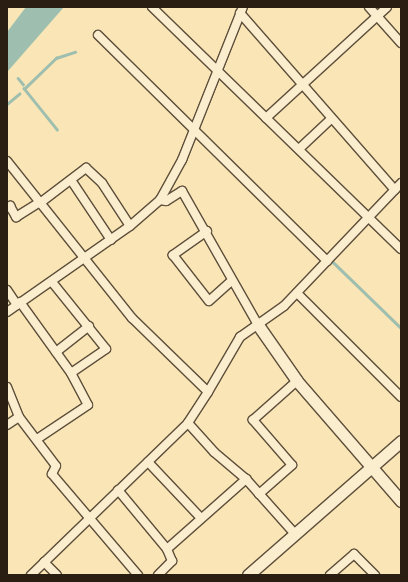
<!DOCTYPE html>
<style>
body{margin:0}
#map{position:relative;width:408px;height:582px;overflow:hidden;background:#f9e5b5;font-family:"Libre Caslon Text",serif}
div>[style]{position:absolute}
[style*='--x']{left:calc(var(--x)*1px);top:calc(var(--y)*1px);width:calc(var(--w)*1px);rotate:calc(var(--a)*1deg)}
.water>*{inset:0;background:#9ebfb0}
.stream>*{height:2.5px;margin:-1.25px;padding:0 1.25px;transform-origin:1.25px;border-radius:1.25px;background:#9ebfb0}
.roads{filter:drop-shadow(1px 0 #5e4f3b) drop-shadow(-1px 0 #5e4f3b) drop-shadow(0 1px #5e4f3b) drop-shadow(0 -1px #5e4f3b)}
.street>*{height:8px;margin:-4px;padding:0 4px;transform-origin:4px;border-radius:4px;background:#fbeecf}
.secondary>*{height:11px;margin:-5.5px;padding:0 5.5px;transform-origin:5.5px;border-radius:5.5px;background:#fbeecf}
span{translate:-50% -50%;white-space:nowrap;text-align:center;line-height:1.15;-webkit-text-stroke:3.5px #fbeecf;paint-order:stroke}
.frame{position:absolute;inset:0;border:8px solid #2a1d12;pointer-events:none}
</style>
<div id="map">
<div class="water">
<i style="clip-path:polygon(26px 7px,64px 7px,8px 71px,7px 32px)"></i>
</div>
<div class="stream">
<i style="--x:18;--y:78;--w:8;--a:50"></i>
<i style="--x:7;--y:104;--w:16;--a:-40"></i>
<i style="--x:57;--y:130;--w:53;--a:-128.8"></i>
<i style="--x:24;--y:89;--w:45;--a:-44.1"></i>
<i style="--x:56;--y:58;--w:20;--a:-18"></i>
<i style="--x:333;--y:262;--w:95;--a:44.1"></i>
</div>
<div class="roads">
<div class="street">
<i style="--x:152;--y:7;--w:347;--a:44.2"></i>
<i style="--x:369;--y:7;--w:48;--a:48.4"></i>
<i style="--x:240;--y:13;--w:235;--a:48.8"></i>
<i style="--x:98;--y:35;--w:322;--a:44.6"></i>
<i style="--x:266;--y:118;--w:164;--a:-42.5"></i>
<i style="--x:299;--y:149;--w:44;--a:-43.2"></i>
<i style="--x:7;--y:161;--w:201;--a:51.5"></i>
<i style="--x:132;--y:318;--w:106;--a:44.2"></i>
<i style="--x:208;--y:392;--w:37;--a:123"></i>
<i style="--x:188;--y:423;--w:219;--a:135.9"></i>
<i style="--x:71;--y:180;--w:72;--a:56.3"></i>
<i style="--x:160;--y:200;--w:6;--a:9"></i>
<i style="--x:166;--y:201;--w:19;--a:-32"></i>
<i style="--x:182;--y:191;--w:154;--a:60.4"></i>
<i style="--x:40;--y:203;--w:58;--a:-37.3"></i>
<i style="--x:86;--y:168;--w:22;--a:43"></i>
<i style="--x:102;--y:183;--w:51;--a:56.9"></i>
<i style="--x:7;--y:208;--w:4;--a:-34"></i>
<i style="--x:10;--y:206;--w:13;--a:61"></i>
<i style="--x:16;--y:217;--w:28;--a:-32"></i>
<i style="--x:207;--y:231;--w:42;--a:144.8"></i>
<i style="--x:173;--y:255;--w:58;--a:52"></i>
<i style="--x:209;--y:301;--w:30;--a:-42"></i>
<i style="--x:52;--y:282;--w:86;--a:51.1"></i>
<i style="--x:106;--y:349;--w:42;--a:145.6"></i>
<i style="--x:7;--y:290;--w:18;--a:56"></i>
<i style="--x:297;--y:293;--w:147;--a:45"></i>
<i style="--x:20;--y:302;--w:87;--a:54.3"></i>
<i style="--x:71;--y:373;--w:36;--a:62"></i>
<i style="--x:88;--y:405;--w:61;--a:146.3"></i>
<i style="--x:7;--y:312;--w:150;--a:-35"></i>
<i style="--x:130;--y:226;--w:40;--a:-41"></i>
<i style="--x:160;--y:200;--w:46;--a:-61.2"></i>
<i style="--x:182;--y:160;--w:165;--a:-68.3"></i>
<i style="--x:56;--y:352;--w:42;--a:-38.2"></i>
<i style="--x:7;--y:387;--w:32;--a:68"></i>
<i style="--x:19;--y:417;--w:61;--a:52.9"></i>
<i style="--x:56;--y:466;--w:9;--a:117"></i>
<i style="--x:52;--y:474;--w:133;--a:49.6"></i>
<i style="--x:208;--y:392;--w:64;--a:-59.8"></i>
<i style="--x:240;--y:337;--w:54;--a:-35.2"></i>
<i style="--x:284;--y:306;--w:170;--a:-46.4"></i>
<i style="--x:188;--y:423;--w:39;--a:48"></i>
<i style="--x:214;--y:452;--w:42;--a:40.2"></i>
<i style="--x:246;--y:479;--w:74;--a:48.3"></i>
<i style="--x:7;--y:425;--w:14;--a:-34"></i>
<i style="--x:148;--y:462;--w:77;--a:46.6"></i>
<i style="--x:118;--y:490;--w:77;--a:50.3"></i>
<i style="--x:167;--y:549;--w:106;--a:-41.5"></i>
<i style="--x:259;--y:494;--w:44;--a:-41.3"></i>
<i style="--x:292;--y:465;--w:60;--a:-130.9"></i>
<i style="--x:253;--y:420;--w:59;--a:-41.6"></i>
<i style="--x:44;--y:562;--w:18;--a:45"></i>
<i style="--x:158;--y:575;--w:20;--a:-45"></i>
<i style="--x:172;--y:561;--w:13;--a:-113"></i>
<i style="--x:330;--y:575;--w:32;--a:-41"></i>
<i style="--x:354;--y:554;--w:30;--a:45"></i>
</div>
<div class="secondary">
<i style="--x:258;--y:325;--w:68;--a:55.1"></i>
<i style="--x:297;--y:381;--w:159;--a:49.1"></i>
<i style="--x:248;--y:575;--w:203;--a:-41.2"></i>
</div>
</div>
<div class="frame"></div>
</div>
